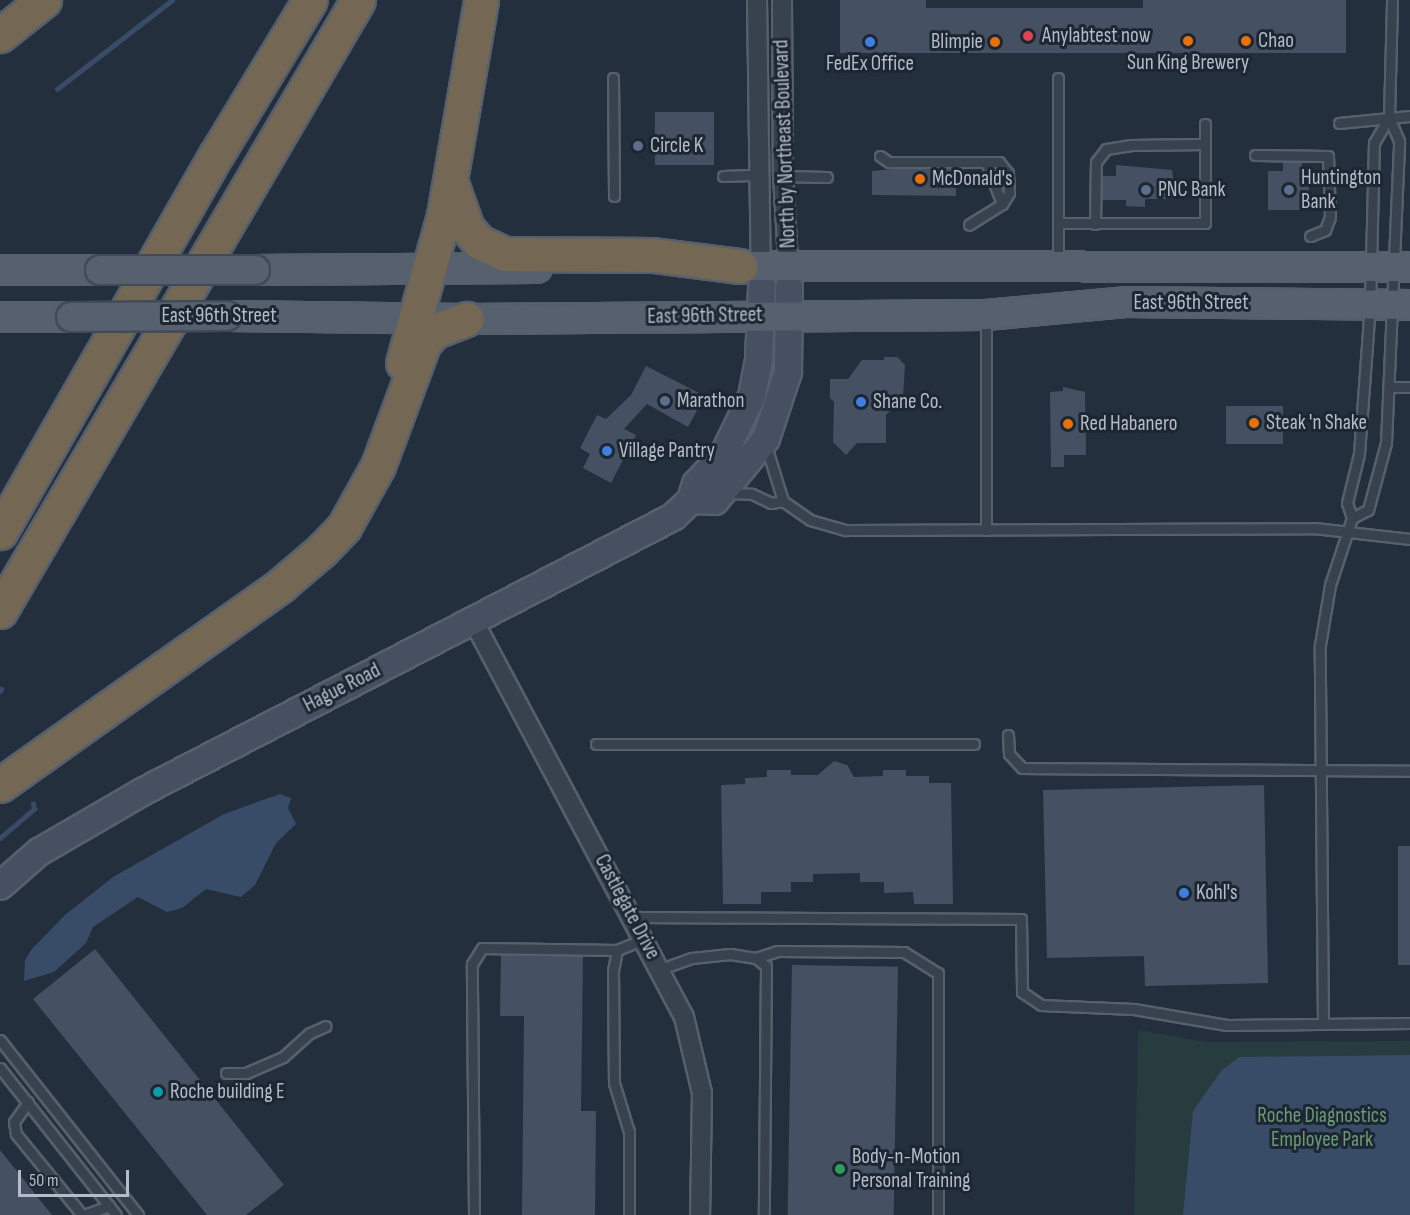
<!DOCTYPE html>
<style>
body{margin:0}
#map{position:relative;width:1410px;height:1215px;overflow:hidden;background:#242f3e;font-family:"Sofia Sans Condensed",sans-serif}
div>[style]{position:absolute}
[style*='--x']{left:calc(var(--x)*1px);top:calc(var(--y)*1px);width:calc(var(--w)*1px);rotate:calc(var(--a)*1deg)}
.green>*{inset:0;background:#263c3f}
.water>*{inset:0;background:#394c67}
.stream>*{height:4.5px;margin:-2.25px;padding:0 2.25px;transform-origin:2.25px;border-radius:2.25px;background:#394c67}
.building>*{inset:0;background:#455162;transform-origin:0 0}
.roads{filter:drop-shadow(2px 0 #565f6c) drop-shadow(-2px 0 #565f6c) drop-shadow(0 2px #565f6c) drop-shadow(0 -2px #565f6c)}
.lane>*{height:9px;margin:-4.5px;padding:0 4.5px;transform-origin:4.5px;border-radius:4.5px;background:#38414e}
.street>*{height:18px;margin:-9px;padding:0 9px;transform-origin:9px;border-radius:9px;background:#38414e}
.secondary>*{height:26px;margin:-13px;padding:0 13px;transform-origin:13px;border-radius:13px;background:#465061}
.primary>*{height:28px;margin:-14px;padding:0 14px;transform-origin:14px;border-radius:14px;background:#56606e}
.highway>*{height:33px;margin:-16.5px;padding:0 16.5px;transform-origin:16.5px;border-radius:16.5px;background:#746855}
.bridges{filter:drop-shadow(2px 0 #414a57) drop-shadow(-2px 0 #414a57) drop-shadow(0 2px #414a57) drop-shadow(0 -2px #414a57)}
.primary-bridge>*{height:28px;margin:-14px;padding:0 14px;transform-origin:14px;border-radius:14px;background:#56606e}
.dots>*{width:16px;height:16px;translate:-50% -50%;box-sizing:border-box;border:3px solid #1d2633;border-radius:50%}
span{translate:-50% -50%;white-space:nowrap;text-align:center;line-height:1.15;-webkit-text-stroke:6px #1d2633;paint-order:stroke}
.poi-label{font-size:21px;color:#b4bcc9}
.left{translate:0 -50%;text-align:left}
.right{translate:-100% -50%;text-align:right}
.street-label{font-size:21px;color:#b4bcc9}
.park-label{font-size:21px;color:#6b9a76}
.scale{position:absolute;left:18px;top:1170px;width:111px;height:27px;box-sizing:border-box;border:3px solid #b4bcc9;border-top:0;padding-left:8px;font-size:18px;line-height:21px;white-space:nowrap;color:#b4bcc9;-webkit-text-stroke:4px #1d2633;paint-order:stroke}
</style>
<div id="map">
<div class="green">
<i style="clip-path:polygon(1138px 1030px,1206px 1042px,1410px 1041px,1410px 1215px,1134px 1215px)"></i>
</div>
<div class="water">
<i style="clip-path:polygon(280px 794px,291px 798px,288px 808px,296px 824px,276px 843px,255px 885px,241px 897px,206px 889px,182px 908px,167px 912px,138px 897px,93px 927px,86px 943px,54px 972px,24px 981px,25px 960px,32px 949px,65px 915px,113px 877px,224px 814px)"></i>
<i style="clip-path:polygon(1410px 1055px,1410px 1215px,1183px 1215px,1193px 1111px,1221px 1071px,1239px 1057px)"></i>
</div>
<div class="stream">
<i style="--x:57;--y:89;--w:145;--a:-37.7"></i>
<i style="--x:0;--y:691;--w:2;--a:-63"></i>
<i style="--x:0;--y:838;--w:45;--a:-40.5"></i>
<i style="--x:34;--y:809;--w:5;--a:-101"></i>
</div>
<div class="building">
<i style="clip-path:polygon(840px 0,926px 0,926px 8px,1143px 8px,1143px 0,1346px 0,1346px 53px,840px 53px)"></i>
<i style="left:655px;top:112px;width:59px;height:53px"></i>
<i style="clip-path:polygon(1283px 162px,1302px 162px,1302px 171px,1309px 171px,1309px 210px,1268px 210px,1268px 171px,1283px 171px)"></i>
<i style="clip-path:polygon(1116px 165px,1172px 170px,1176px 199px,1145px 199px,1145px 207px,1126px 206px,1126px 200px,1102px 200px,1103px 176px,1116px 176px)"></i>
<i style="clip-path:polygon(894px 169px,964px 169px,964px 178px,956px 178px,956px 196px,872px 195px,872px 171px)"></i>
<i style="clip-path:polygon(884px 357px,897px 357px,905px 365px,903px 398px,886px 415px,886px 443px,857px 443px,846px 455px,833px 442px,834px 402px,830px 398px,830px 379px,848px 379px,862px 360px,884px 360px)"></i>
<i style="clip-path:polygon(646px 366px,705px 396px,688px 427px,647px 404px,624px 429px,636px 435px,611px 483px,583px 468px,590px 454px,580px 448px,597px 415px,606px 419px,631px 395px)"></i>
<i style="clip-path:polygon(1063px 387px,1085px 392px,1086px 455px,1064px 455px,1064px 467px,1051px 467px,1050px 392px,1063px 391px)"></i>
<i style="left:1283px;top:406px;width:38px;height:57px;rotate:90deg"></i>
<i style="clip-path:polygon(834px 761px,847px 765px,854px 777px,883px 776px,883px 770px,906px 770px,906px 776px,929px 776px,929px 783px,951px 783px,953px 904px,914px 904px,913px 892px,884px 893px,884px 882px,860px 882px,860px 873px,813px 874px,813px 882px,791px 882px,791px 892px,761px 892px,761px 904px,723px 904px,721px 785px,745px 784px,745px 778px,767px 777px,767px 770px,791px 770px,791px 775px,818px 775px)"></i>
<i style="clip-path:polygon(1264px 785px,1268px 983px,1145px 986px,1144px 956px,1047px 958px,1043px 790px)"></i>
<i style="left:1398px;top:846px;width:12px;height:119px"></i>
<i style="clip-path:polygon(95px 949px,284px 1185px,246px 1215px,207px 1215px,33px 999px)"></i>
<i style="clip-path:polygon(501px 955px,583px 956px,581px 1111px,596px 1111px,595px 1215px,522px 1215px,524px 1016px,500px 1016px)"></i>
<i style="left:792px;top:965px;width:106px;height:250px;rotate:1deg"></i>
<i style="clip-path:polygon(0 1150px,52px 1215px,0 1215px)"></i>
</div>
<div class="roads">
<div class="lane">
<i style="--x:613;--y:78;--w:118;--a:89.5"></i>
<i style="--x:1339;--y:123;--w:71;--a:-5.6"></i>
<i style="--x:1255;--y:155;--w:73;--a:0.8"></i>
<i style="--x:1328;--y:156;--w:61;--a:88.1"></i>
<i style="--x:1330;--y:217;--w:14;--a:111"></i>
<i style="--x:1325;--y:230;--w:16;--a:158"></i>
<i style="--x:880;--y:156;--w:11;--a:34"></i>
<i style="--x:889;--y:162;--w:97;--a:0"></i>
<i style="--x:986;--y:162;--w:45;--a:69.1"></i>
<i style="--x:1002;--y:204;--w:39;--a:148"></i>
<i style="--x:986;--y:162;--w:13;--a:0"></i>
<i style="--x:999;--y:162;--w:14;--a:51"></i>
<i style="--x:1008;--y:173;--w:20;--a:87"></i>
<i style="--x:1009;--y:193;--w:13;--a:122"></i>
<i style="--x:723;--y:176;--w:35;--a:-2"></i>
<i style="--x:783;--y:176;--w:44;--a:1.3"></i>
<i style="--x:1059;--y:223;--w:146;--a:0"></i>
<i style="--x:1205;--y:223;--w:99;--a:-90"></i>
<i style="--x:1095;--y:224;--w:62;--a:-89.1"></i>
<i style="--x:1096;--y:162;--w:16;--a:-52"></i>
<i style="--x:1106;--y:149;--w:24;--a:-9"></i>
<i style="--x:1130;--y:145;--w:75;--a:-0.8"></i>
<i style="--x:1058;--y:264;--w:186;--a:-90"></i>
<i style="--x:986;--y:317;--w:213;--a:90"></i>
<i style="--x:1389;--y:387;--w:21;--a:0"></i>
<i style="--x:766;--y:446;--w:58;--a:72.8"></i>
<i style="--x:783;--y:501;--w:33;--a:35"></i>
<i style="--x:810;--y:520;--w:37;--a:16"></i>
<i style="--x:846;--y:530;--w:468;--a:-0.2"></i>
<i style="--x:1314;--y:528;--w:97;--a:6.5"></i>
<i style="--x:728;--y:493;--w:24;--a:2"></i>
<i style="--x:752;--y:494;--w:21;--a:25"></i>
<i style="--x:771;--y:503;--w:12;--a:-9"></i>
<i style="--x:1352;--y:518;--w:18;--a:-27"></i>
<i style="--x:1368;--y:510;--w:69;--a:-75"></i>
<i style="--x:1386;--y:443;--w:302;--a:-87.5"></i>
<i style="--x:1399;--y:141;--w:26;--a:-113"></i>
<i style="--x:1389;--y:117;--w:117;--a:-88.5"></i>
<i style="--x:1008;--y:735;--w:19;--a:87"></i>
<i style="--x:1009;--y:754;--w:19;--a:47"></i>
<i style="--x:1022;--y:768;--w:388;--a:0.4"></i>
<i style="--x:596;--y:744;--w:378;--a:0"></i>
<i style="--x:633;--y:917;--w:388;--a:0.3"></i>
<i style="--x:1021;--y:919;--w:73;--a:89.2"></i>
<i style="--x:1022;--y:992;--w:23;--a:34"></i>
<i style="--x:1041;--y:1005;--w:93;--a:2.5"></i>
<i style="--x:1134;--y:1009;--w:94;--a:9.8"></i>
<i style="--x:1227;--y:1025;--w:183;--a:-0.6"></i>
<i style="--x:617;--y:950;--w:21;--a:101"></i>
<i style="--x:613;--y:971;--w:112;--a:89.5"></i>
<i style="--x:614;--y:1083;--w:51;--a:73"></i>
<i style="--x:629;--y:1132;--w:83;--a:90"></i>
<i style="--x:756;--y:958;--w:23;--a:-18"></i>
<i style="--x:778;--y:951;--w:126;--a:0.5"></i>
<i style="--x:904;--y:952;--w:40;--a:32"></i>
<i style="--x:938;--y:973;--w:242;--a:90"></i>
<i style="--x:661;--y:969;--w:33;--a:-20"></i>
<i style="--x:692;--y:958;--w:38;--a:-6"></i>
<i style="--x:730;--y:954;--w:26;--a:9"></i>
<i style="--x:756;--y:958;--w:13;--a:39"></i>
<i style="--x:766;--y:966;--w:249;--a:90.5"></i>
<i style="--x:1323;--y:1023;--w:378;--a:-90.5"></i>
<i style="--x:1320;--y:645;--w:61;--a:-80.5"></i>
<i style="--x:1330;--y:585;--w:71;--a:-71.8"></i>
<i style="--x:1352;--y:518;--w:16;--a:-108"></i>
<i style="--x:1347;--y:503;--w:50;--a:-76.2"></i>
<i style="--x:1359;--y:454;--w:149;--a:-85.8"></i>
<i style="--x:1370;--y:305;--w:162;--a:-88.6"></i>
<i style="--x:1374;--y:143;--w:30;--a:-60"></i>
<i style="--x:0;--y:1040;--w:223;--a:51.7"></i>
<i style="--x:0;--y:1068;--w:187;--a:51.7"></i>
<i style="--x:226;--y:1073;--w:20;--a:0"></i>
<i style="--x:246;--y:1073;--w:40;--a:-23.4"></i>
<i style="--x:283;--y:1057;--w:36;--a:-42"></i>
<i style="--x:310;--y:1033;--w:17;--a:-24"></i>
<i style="--x:28;--y:1102;--w:24;--a:125"></i>
<i style="--x:14;--y:1122;--w:12;--a:81"></i>
<i style="--x:16;--y:1134;--w:104;--a:50.8"></i>
<i style="--x:84;--y:1215;--w:27;--a:-20"></i>
<i style="--x:474;--y:1215;--w:251;--a:-90.5"></i>
<i style="--x:472;--y:964;--w:19;--a:-58"></i>
<i style="--x:482;--y:948;--w:135;--a:0.8"></i>
<i style="--x:617;--y:950;--w:29;--a:-22"></i>
</div>
<div class="street">
<i style="--x:757;--y:0;--w:274;--a:89.2"></i>
<i style="--x:782;--y:0;--w:176;--a:89.7"></i>
<i style="--x:783;--y:176;--w:100;--a:86.6"></i>
<i style="--x:474;--y:622;--w:447;--a:62"></i>
<i style="--x:684;--y:1017;--w:78;--a:76.7"></i>
<i style="--x:702;--y:1093;--w:122;--a:90.9"></i>
</div>
<div class="secondary">
<i style="--x:691;--y:500;--w:24;--a:2"></i>
<i style="--x:715;--y:501;--w:80;--a:-50.6"></i>
<i style="--x:766;--y:439;--w:71;--a:-71.8"></i>
<i style="--x:788;--y:372;--w:85;--a:-89.3"></i>
<i style="--x:0;--y:886;--w:52;--a:-41.1"></i>
<i style="--x:39;--y:852;--w:119;--a:-30.2"></i>
<i style="--x:142;--y:792;--w:598;--a:-27.38"></i>
<i style="--x:673;--y:517;--w:25;--a:-43"></i>
<i style="--x:691;--y:500;--w:17;--a:-73"></i>
<i style="--x:696;--y:484;--w:41;--a:-47"></i>
<i style="--x:724;--y:454;--w:64;--a:-64.2"></i>
<i style="--x:752;--y:396;--w:38;--a:-79"></i>
<i style="--x:759;--y:359;--w:72;--a:-87.6"></i>
</div>
<div class="primary">
<i style="--x:719;--y:266;--w:691;--a:0.08"></i>
<i style="--x:0;--y:270;--w:100;--a:0"></i>
<i style="--x:255;--y:270;--w:282;--a:-0.4"></i>
<i style="--x:227;--y:316;--w:240;--a:0.7"></i>
<i style="--x:467;--y:319;--w:519;--a:-0.44"></i>
<i style="--x:986;--y:315;--w:140;--a:-5.3"></i>
<i style="--x:1125;--y:302;--w:285;--a:0.6"></i>
<i style="--x:0;--y:317;--w:71;--a:0"></i>
</div>
<div class="highway">
<i style="--x:0;--y:35;--w:56;--a:-38.5"></i>
<i style="--x:451;--y:183;--w:48;--a:70.4"></i>
<i style="--x:467;--y:228;--w:18;--a:49"></i>
<i style="--x:479;--y:242;--w:29;--a:25"></i>
<i style="--x:505;--y:254;--w:148;--a:0.4"></i>
<i style="--x:653;--y:255;--w:88;--a:7.2"></i>
<i style="--x:403;--y:363;--w:154;--a:-74.5"></i>
<i style="--x:444;--y:215;--w:218;--a:-80.2"></i>
<i style="--x:0;--y:532;--w:434;--a:-60.2"></i>
<i style="--x:216;--y:155;--w:181;--a:-58.8"></i>
<i style="--x:0;--y:611;--w:708;--a:-59.63"></i>
<i style="--x:0;--y:785;--w:345;--a:-35.4"></i>
<i style="--x:281;--y:585;--w:52;--a:-40.4"></i>
<i style="--x:321;--y:551;--w:33;--a:-46"></i>
<i style="--x:344;--y:527;--w:70;--a:-60.9"></i>
<i style="--x:378;--y:466;--w:132;--a:-69.6"></i>
<i style="--x:424;--y:342;--w:16;--a:-45"></i>
<i style="--x:435;--y:331;--w:34;--a:-21"></i>
</div>
</div>
<div class="bridges">
<div class="primary-bridge">
<i style="--x:100;--y:270;--w:155;--a:0"></i>
<i style="--x:71;--y:317;--w:156;--a:-0.4"></i>
</div>
</div>
<div class="dots">
<i style="left:1028px;top:36px;background:#e0444e"></i>
<i style="left:1188px;top:41px;background:#e8710a"></i>
<i style="left:1246px;top:41px;background:#e8710a"></i>
<i style="left:870px;top:42px;background:#3f7fe0"></i>
<i style="left:995px;top:42px;background:#e8710a"></i>
<i style="left:638px;top:146px;background:#5c6f8a"></i>
<i style="left:920px;top:179px;background:#e8710a"></i>
<i style="left:1146px;top:190px;background:#5c6f8a"></i>
<i style="left:1289px;top:190px;background:#5c6f8a"></i>
<i style="left:665px;top:401px;background:#5c6f8a"></i>
<i style="left:861px;top:402px;background:#3f7fe0"></i>
<i style="left:1254px;top:423px;background:#e8710a"></i>
<i style="left:1068px;top:424px;background:#e8710a"></i>
<i style="left:607px;top:451px;background:#3f7fe0"></i>
<i style="left:1184px;top:893px;background:#3f7fe0"></i>
<i style="left:158px;top:1092px;background:#0f9aa8"></i>
<i style="left:840px;top:1169px;background:#2e9e5b"></i>
</div>
<div class="poi-label">
<span class="left" style="left:1042px;top:36px">Anylabtest now</span>
<span class="left" style="left:1258px;top:41px">Chao</span>
<span class="right" style="left:983px;top:42px">Blimpie</span>
<span style="left:1188px;top:63px">Sun King Brewery</span>
<span style="left:870px;top:64px">FedEx Office</span>
<span class="left" style="left:650px;top:146px">Circle K</span>
<span class="left" style="left:1301px;top:190px">Huntington<br>Bank</span>
<span class="left" style="left:932px;top:179px">McDonald's</span>
<span class="left" style="left:1158px;top:190px">PNC Bank</span>
<span class="left" style="left:677px;top:401px">Marathon</span>
<span class="left" style="left:873px;top:402px">Shane Co.</span>
<span class="left" style="left:1266px;top:423px">Steak 'n Shake</span>
<span class="left" style="left:1080px;top:424px">Red Habanero</span>
<span class="left" style="left:619px;top:451px">Village Pantry</span>
<span class="left" style="left:1196px;top:893px">Kohl's</span>
<span class="left" style="left:170px;top:1092px">Roche building E</span>
<span class="left" style="left:852px;top:1169px">Body-n-Motion<br>Personal Training</span>
</div>
<div class="street-label">
<span style="left:785px;top:144px;rotate:-92deg">North by Northeast Boulevard</span>
<span style="left:1191px;top:303px">East 96th Street</span>
<span style="left:219px;top:316px">East 96th Street</span>
<span style="left:705px;top:316px;rotate:-1deg">East 96th Street</span>
<span style="left:342px;top:688px;rotate:-27deg">Hague Road</span>
<span style="left:627px;top:907px;rotate:62deg">Castlegate Drive</span>
</div>
<div class="park-label">
<span style="left:1322px;top:1128px">Roche Diagnostics<br>Employee Park</span>
</div>
<div class="scale">50 m</div>
</div>
